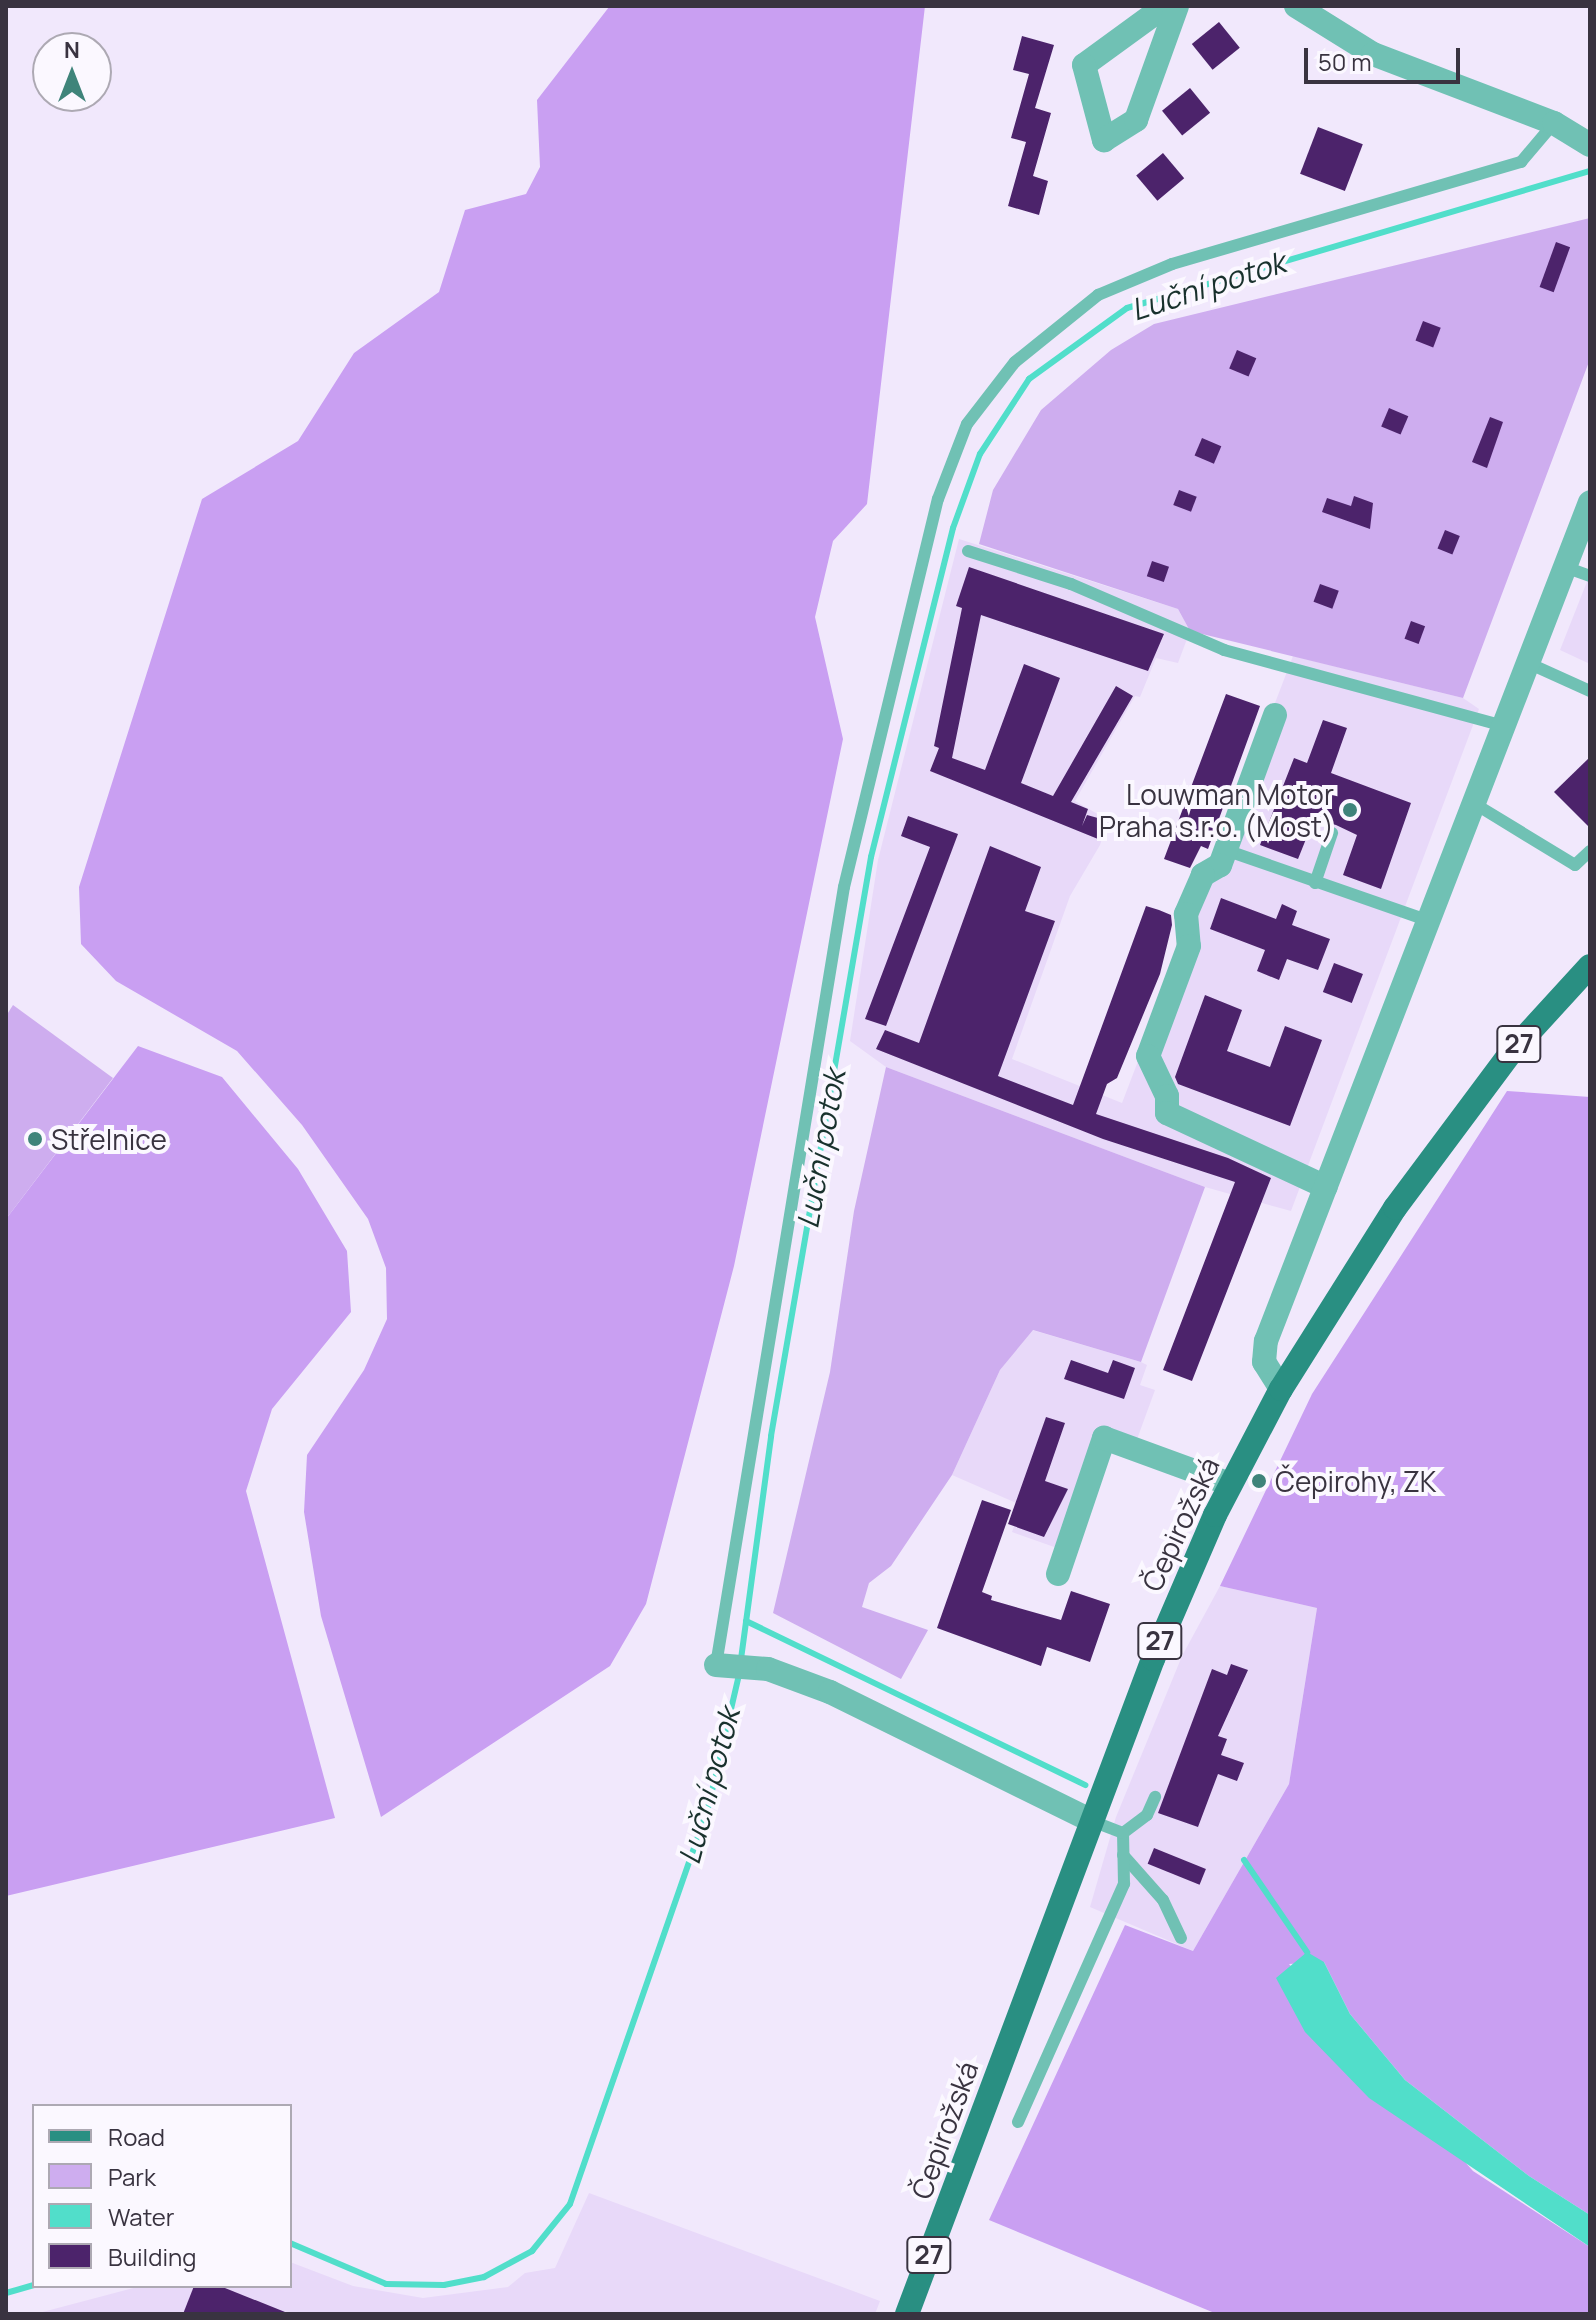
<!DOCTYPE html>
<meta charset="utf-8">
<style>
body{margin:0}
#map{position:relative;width:1596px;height:2320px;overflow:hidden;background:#f1e8fc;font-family:Manrope,sans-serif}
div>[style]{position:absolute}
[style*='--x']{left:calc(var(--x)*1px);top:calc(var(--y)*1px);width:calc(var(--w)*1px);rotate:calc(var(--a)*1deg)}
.built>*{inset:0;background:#e8d9f9}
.green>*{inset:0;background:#ceadef}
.forest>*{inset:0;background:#c99ff2}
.water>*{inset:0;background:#51deca}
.stream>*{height:6px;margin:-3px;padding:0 3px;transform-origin:3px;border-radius:3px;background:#51deca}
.building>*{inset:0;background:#4c236b;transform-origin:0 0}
.service>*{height:12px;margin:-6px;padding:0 6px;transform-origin:6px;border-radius:6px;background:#70c1b4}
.minor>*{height:24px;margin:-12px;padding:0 12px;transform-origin:12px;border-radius:12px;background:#70c1b4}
.primary>*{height:24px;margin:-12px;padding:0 12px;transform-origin:12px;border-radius:12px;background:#298f82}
.dots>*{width:22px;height:22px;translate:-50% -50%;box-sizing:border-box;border:4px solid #fbf8ff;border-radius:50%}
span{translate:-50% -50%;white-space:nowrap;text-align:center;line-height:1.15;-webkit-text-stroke:8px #fbf8ff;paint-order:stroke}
.shield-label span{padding:2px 6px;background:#fbf8ff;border:2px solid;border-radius:6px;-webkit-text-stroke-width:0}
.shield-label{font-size:26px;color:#393340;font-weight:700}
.poi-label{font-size:28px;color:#393340}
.right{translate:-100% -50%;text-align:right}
.left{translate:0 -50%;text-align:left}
.street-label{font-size:28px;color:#393340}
.water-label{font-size:30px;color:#19312d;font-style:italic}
.frame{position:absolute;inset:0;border:8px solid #393340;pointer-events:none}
.legend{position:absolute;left:32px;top:2104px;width:260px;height:184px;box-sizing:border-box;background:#fbf8ff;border:2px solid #ada9b3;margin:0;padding:10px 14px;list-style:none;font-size:24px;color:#393340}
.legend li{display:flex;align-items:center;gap:16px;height:40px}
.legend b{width:40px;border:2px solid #ada9b3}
.north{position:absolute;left:32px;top:32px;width:80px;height:80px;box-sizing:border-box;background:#fbf8ff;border:2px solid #ada9b3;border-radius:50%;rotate:0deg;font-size:22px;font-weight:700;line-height:32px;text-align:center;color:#393340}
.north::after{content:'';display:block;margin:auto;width:28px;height:36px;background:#3f847a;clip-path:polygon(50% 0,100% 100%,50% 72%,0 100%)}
.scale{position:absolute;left:1304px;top:48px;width:156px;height:36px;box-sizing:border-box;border:4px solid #393340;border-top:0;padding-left:10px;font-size:24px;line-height:28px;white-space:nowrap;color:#393340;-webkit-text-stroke:6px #fbf8ff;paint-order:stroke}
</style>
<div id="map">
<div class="built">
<i style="clip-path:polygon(959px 539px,1178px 609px,1190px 631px,1178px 663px,1156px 658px,1140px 697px,1135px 696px,1075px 801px,1108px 820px,1100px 845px,1070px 896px,1012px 1059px,1122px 1103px,1293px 656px,1463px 698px,1479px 709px,1291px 1211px,1205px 1187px,886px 1067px,850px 1041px,878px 860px)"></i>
<i style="clip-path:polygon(1590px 574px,1590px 664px,1560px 650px)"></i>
<i style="clip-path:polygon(1032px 1330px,1141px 1362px,1147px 1365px,1140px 1385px,1155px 1390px,1136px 1442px,1118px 1434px,1074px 1554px,1012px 1532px,1021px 1505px,952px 1475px,1000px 1370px)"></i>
<i style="clip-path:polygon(1220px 1586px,1317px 1608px,1289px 1784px,1193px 1951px,1090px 1907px,1116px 1817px,1182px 1656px)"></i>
<i style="clip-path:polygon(589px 2193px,880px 2301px,875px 2314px,35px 2314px,141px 2286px,290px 2286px,290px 2262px,353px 2286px,423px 2298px,508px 2287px,525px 2273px,555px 2268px)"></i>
</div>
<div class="green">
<i style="clip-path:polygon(1590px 218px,1590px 359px,1463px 698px,1190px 631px,1178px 609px,979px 544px,993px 490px,1041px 410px,1111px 350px,1154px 324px)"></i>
<i style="clip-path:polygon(13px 1005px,113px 1078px,6px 1219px,6px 1016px)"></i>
<i style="clip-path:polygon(886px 1067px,1205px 1187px,1141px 1362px,1033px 1330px,1000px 1370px,952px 1475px,891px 1566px,869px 1583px,862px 1607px,928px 1630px,901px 1679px,773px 1613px,830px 1372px,854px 1211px)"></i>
</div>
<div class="forest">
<i style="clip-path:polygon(925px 6px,867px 504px,833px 541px,815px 617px,843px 739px,734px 1266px,646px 1604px,610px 1666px,381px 1817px,321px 1616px,304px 1512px,307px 1455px,364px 1370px,387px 1319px,386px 1268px,368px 1219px,302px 1125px,237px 1051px,116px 981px,81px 944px,79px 887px,202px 499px,298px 441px,354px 353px,439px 292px,465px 210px,526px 194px,540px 167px,537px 100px,609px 7px)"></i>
<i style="clip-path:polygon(138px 1046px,222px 1077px,298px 1169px,347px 1251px,351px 1312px,272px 1409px,246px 1491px,335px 1818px,6px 1896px,6px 1219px)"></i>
<i style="clip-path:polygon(1507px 1091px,1590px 1097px,1590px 2215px,1529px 2176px,1405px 2080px,1350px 2014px,1324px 1962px,1289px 1964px,1473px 2171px,1590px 2247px,1590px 2314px,1217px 2314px,989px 2220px,1125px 1925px,1193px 1951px,1289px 1784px,1317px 1608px,1220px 1586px,1312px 1394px)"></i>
</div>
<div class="water">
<i style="clip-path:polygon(1307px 1952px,1324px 1962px,1350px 2014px,1405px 2080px,1529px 2176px,1590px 2215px,1590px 2247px,1369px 2098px,1305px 2032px,1276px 1978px)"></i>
</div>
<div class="stream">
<i style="--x:746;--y:1621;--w:377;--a:25.8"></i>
<i style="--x:741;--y:1659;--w:225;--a:-82.3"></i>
<i style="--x:771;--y:1436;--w:588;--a:-80.2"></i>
<i style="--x:871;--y:857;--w:339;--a:-76"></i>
<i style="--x:953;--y:528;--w:79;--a:-70"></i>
<i style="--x:980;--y:454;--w:90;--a:-56.8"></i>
<i style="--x:1029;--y:379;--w:121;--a:-35.9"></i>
<i style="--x:1127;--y:308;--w:483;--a:-16.5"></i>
<i style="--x:1244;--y:1860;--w:112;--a:55.6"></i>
<i style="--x:290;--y:2243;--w:104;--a:23.1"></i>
<i style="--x:386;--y:2284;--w:58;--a:1"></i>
<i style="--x:444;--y:2285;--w:41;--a:-11.3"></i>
<i style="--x:484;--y:2277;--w:55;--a:-28.4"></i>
<i style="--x:532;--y:2251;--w:60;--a:-51"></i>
<i style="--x:570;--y:2204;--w:419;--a:-70.8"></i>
<i style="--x:708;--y:1808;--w:141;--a:-76.9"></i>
<i style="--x:6;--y:2293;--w:29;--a:-16"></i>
</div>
<div class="building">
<i style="left:1219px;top:22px;width:33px;height:35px;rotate:51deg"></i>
<i style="clip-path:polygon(1022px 36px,1054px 45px,1035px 108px,1051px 113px,1033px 176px,1048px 181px,1039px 215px,1008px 206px,1026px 142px,1011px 138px,1029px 74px,1013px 70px)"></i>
<i style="left:1190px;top:88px;width:32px;height:36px;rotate:51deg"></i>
<i style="left:1318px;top:127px;width:48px;height:50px;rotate:21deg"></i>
<i style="left:1163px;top:153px;width:33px;height:35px;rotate:50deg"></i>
<i style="left:1556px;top:242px;width:15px;height:48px;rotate:20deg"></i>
<i style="left:1423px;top:321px;width:19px;height:21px;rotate:21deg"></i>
<i style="left:1237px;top:350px;width:21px;height:20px;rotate:23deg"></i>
<i style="left:1389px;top:408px;width:21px;height:20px;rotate:23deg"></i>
<i style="clip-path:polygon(1490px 417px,1503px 422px,1487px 468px,1472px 462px)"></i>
<i style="left:1202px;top:438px;width:21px;height:19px;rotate:23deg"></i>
<i style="left:1179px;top:490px;width:19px;height:16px;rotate:21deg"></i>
<i style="clip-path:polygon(1354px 496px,1373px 503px,1370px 529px,1322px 512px,1327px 498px,1351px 506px)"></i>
<i style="left:1445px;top:530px;width:16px;height:20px;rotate:22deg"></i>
<i style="left:1152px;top:561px;width:18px;height:16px;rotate:19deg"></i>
<i style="clip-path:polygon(969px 567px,1164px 634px,1148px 671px,981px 615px,952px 758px,985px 770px,1024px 664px,1060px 678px,1021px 783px,1053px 796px,1116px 686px,1133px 696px,1071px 802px,1088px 809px,1082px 826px,1087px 815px,1105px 820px,1098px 839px,930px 771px,939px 748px,934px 746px,962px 608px,956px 606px)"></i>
<i style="left:1320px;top:584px;width:20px;height:19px;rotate:20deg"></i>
<i style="left:1411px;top:621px;width:15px;height:19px;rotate:20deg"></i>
<i style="clip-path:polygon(1226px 694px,1260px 706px,1208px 849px,1201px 846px,1190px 868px,1164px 859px)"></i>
<i style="clip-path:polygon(1323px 720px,1347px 728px,1331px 773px,1411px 803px,1381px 889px,1343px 875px,1357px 835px,1336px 825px,1314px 819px,1298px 859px,1260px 845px,1294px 758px,1307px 763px)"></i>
<i style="clip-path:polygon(1590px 757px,1590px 828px,1554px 792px)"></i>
<i style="clip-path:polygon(908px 816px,958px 834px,886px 1026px,865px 1019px,930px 847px,901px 836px)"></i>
<i style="clip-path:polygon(990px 846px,1041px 867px,1025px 911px,1055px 921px,998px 1076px,1073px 1105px,1146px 906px,1159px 910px,1171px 915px,1172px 925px,1160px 974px,1117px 1078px,1107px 1084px,1096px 1114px,1228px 1158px,1271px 1178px,1192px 1381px,1163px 1370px,1235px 1182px,1103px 1139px,876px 1049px,885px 1030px,919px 1043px)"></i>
<i style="clip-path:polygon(1221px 898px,1276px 919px,1282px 904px,1297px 911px,1292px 925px,1330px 939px,1318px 970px,1287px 959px,1279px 980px,1257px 971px,1265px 950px,1210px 929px)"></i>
<i style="left:1334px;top:963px;width:31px;height:31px;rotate:21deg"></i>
<i style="clip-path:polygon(1205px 995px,1242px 1010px,1227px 1051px,1270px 1067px,1285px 1026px,1322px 1040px,1290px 1126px,1178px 1084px,1175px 1077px)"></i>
<i style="clip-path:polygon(1071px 1360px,1108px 1373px,1113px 1360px,1135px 1368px,1124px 1399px,1064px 1379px)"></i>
<i style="clip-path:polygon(1046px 1417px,1065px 1423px,1045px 1481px,1068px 1489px,1044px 1537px,1008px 1524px)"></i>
<i style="clip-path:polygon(982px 1500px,1011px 1510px,982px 1592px,992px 1596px,991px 1600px,1061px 1620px,1071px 1591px,1110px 1604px,1090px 1662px,1047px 1647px,1041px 1666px,937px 1628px)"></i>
<i style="clip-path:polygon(1231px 1664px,1248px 1670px,1218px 1736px,1227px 1739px,1221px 1755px,1244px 1763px,1237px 1781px,1218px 1774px,1198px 1827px,1158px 1813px,1212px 1669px,1227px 1675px)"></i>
<i style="left:1154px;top:1848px;width:56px;height:17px;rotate:22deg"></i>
<i style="clip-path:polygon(194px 2286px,220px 2286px,290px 2314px,183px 2314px)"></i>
</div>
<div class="service">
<i style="--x:968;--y:551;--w:108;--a:17.8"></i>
<i style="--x:1071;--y:584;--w:167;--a:23.3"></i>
<i style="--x:1224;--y:650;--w:290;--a:15.2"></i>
<i style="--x:1565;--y:567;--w:27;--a:20"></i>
<i style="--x:1528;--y:663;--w:68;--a:24.3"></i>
<i style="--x:1475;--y:804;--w:117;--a:31.4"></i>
<i style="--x:1575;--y:865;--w:21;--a:-43"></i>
<i style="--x:1237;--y:854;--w:203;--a:19.2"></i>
<i style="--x:1315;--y:883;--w:53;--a:-71.2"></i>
<i style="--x:716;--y:1665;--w:788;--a:-80.66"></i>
<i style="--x:844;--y:887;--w:399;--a:-76.4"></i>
<i style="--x:938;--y:499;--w:80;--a:-68.9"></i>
<i style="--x:967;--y:424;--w:78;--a:-52.3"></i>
<i style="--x:1015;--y:362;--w:107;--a:-38.9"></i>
<i style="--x:1098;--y:295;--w:80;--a:-22.7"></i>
<i style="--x:1172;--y:264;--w:364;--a:-16.3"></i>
<i style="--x:1521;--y:162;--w:51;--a:-49.8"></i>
<i style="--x:1123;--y:1833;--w:30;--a:-37"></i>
<i style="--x:1147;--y:1815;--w:20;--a:-66"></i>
<i style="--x:1123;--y:1855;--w:60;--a:48.4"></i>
<i style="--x:1163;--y:1900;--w:42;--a:64.7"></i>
<i style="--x:1018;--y:2122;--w:261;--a:-66"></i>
<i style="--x:1124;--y:1884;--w:51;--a:-91.1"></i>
<i style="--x:1123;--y:1833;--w:33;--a:-159"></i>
</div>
<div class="minor">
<i style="--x:1165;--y:6;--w:100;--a:143.9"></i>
<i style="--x:1084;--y:65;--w:78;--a:75.1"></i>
<i style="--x:1104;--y:140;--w:38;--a:-32"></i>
<i style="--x:1136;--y:120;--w:121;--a:-70.2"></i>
<i style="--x:1296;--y:6;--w:91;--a:31.9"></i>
<i style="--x:1373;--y:54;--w:194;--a:20.9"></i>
<i style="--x:1554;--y:123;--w:42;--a:31.4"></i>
<i style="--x:1275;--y:715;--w:160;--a:110.1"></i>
<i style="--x:1220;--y:865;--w:20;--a:150"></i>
<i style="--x:1203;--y:875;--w:43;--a:113.6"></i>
<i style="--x:1186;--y:914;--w:32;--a:85"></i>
<i style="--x:1189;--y:946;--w:117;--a:110.4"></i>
<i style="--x:1148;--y:1056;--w:44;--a:64.6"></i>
<i style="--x:1167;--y:1096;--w:17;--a:90"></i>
<i style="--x:1167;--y:1113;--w:175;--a:25"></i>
<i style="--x:1281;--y:1389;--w:32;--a:-122"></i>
<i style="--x:1264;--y:1362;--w:21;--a:-85"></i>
<i style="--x:1266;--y:1341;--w:899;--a:-68.88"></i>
<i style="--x:1058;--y:1574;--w:144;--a:-71.3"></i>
<i style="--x:1104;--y:1438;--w:134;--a:20.1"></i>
<i style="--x:716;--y:1665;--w:52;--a:4.4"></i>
<i style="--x:768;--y:1669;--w:66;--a:20.4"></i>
<i style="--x:830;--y:1692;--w:292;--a:26.2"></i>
</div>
<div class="primary">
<i style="--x:907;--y:2314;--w:700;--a:-69.42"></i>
<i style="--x:1153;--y:1659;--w:157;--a:-66.7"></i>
<i style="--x:1215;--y:1515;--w:142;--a:-62.4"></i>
<i style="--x:1281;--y:1389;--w:214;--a:-57.8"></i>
<i style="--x:1395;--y:1208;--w:196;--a:-53.3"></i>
<i style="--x:1512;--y:1051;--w:115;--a:-47.5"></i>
</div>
<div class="dots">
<i style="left:1350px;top:810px;background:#3f847a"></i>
<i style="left:35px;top:1139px;background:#3f847a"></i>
<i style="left:1259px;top:1481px;background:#3f847a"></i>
</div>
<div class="shield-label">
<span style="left:1519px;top:1044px">27</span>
<span style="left:1160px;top:1641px">27</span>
<span style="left:929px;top:2255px">27</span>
</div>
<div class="poi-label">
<span class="right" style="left:1334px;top:810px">Louwman Motor<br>Praha s.r.o. (Most)</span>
<span class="left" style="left:51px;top:1139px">Střelnice</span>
<span class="left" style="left:1275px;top:1481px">Čepirohy, ZK</span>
</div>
<div class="street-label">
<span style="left:1180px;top:1524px;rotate:-65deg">Čepirožská</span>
<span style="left:944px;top:2130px;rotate:-70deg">Čepirožská</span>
</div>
<div class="water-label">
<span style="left:1208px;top:286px;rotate:-18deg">Luční potok</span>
<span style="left:821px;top:1149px;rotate:-80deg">Luční potok</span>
<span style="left:709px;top:1786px;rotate:-75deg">Luční potok</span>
</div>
<div class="frame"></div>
<ul class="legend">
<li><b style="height:10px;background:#298f82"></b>Road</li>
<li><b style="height:22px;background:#ceadef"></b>Park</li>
<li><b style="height:22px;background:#51deca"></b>Water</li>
<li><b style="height:22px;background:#4c236b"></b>Building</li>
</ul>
<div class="north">N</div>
<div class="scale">50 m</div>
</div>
